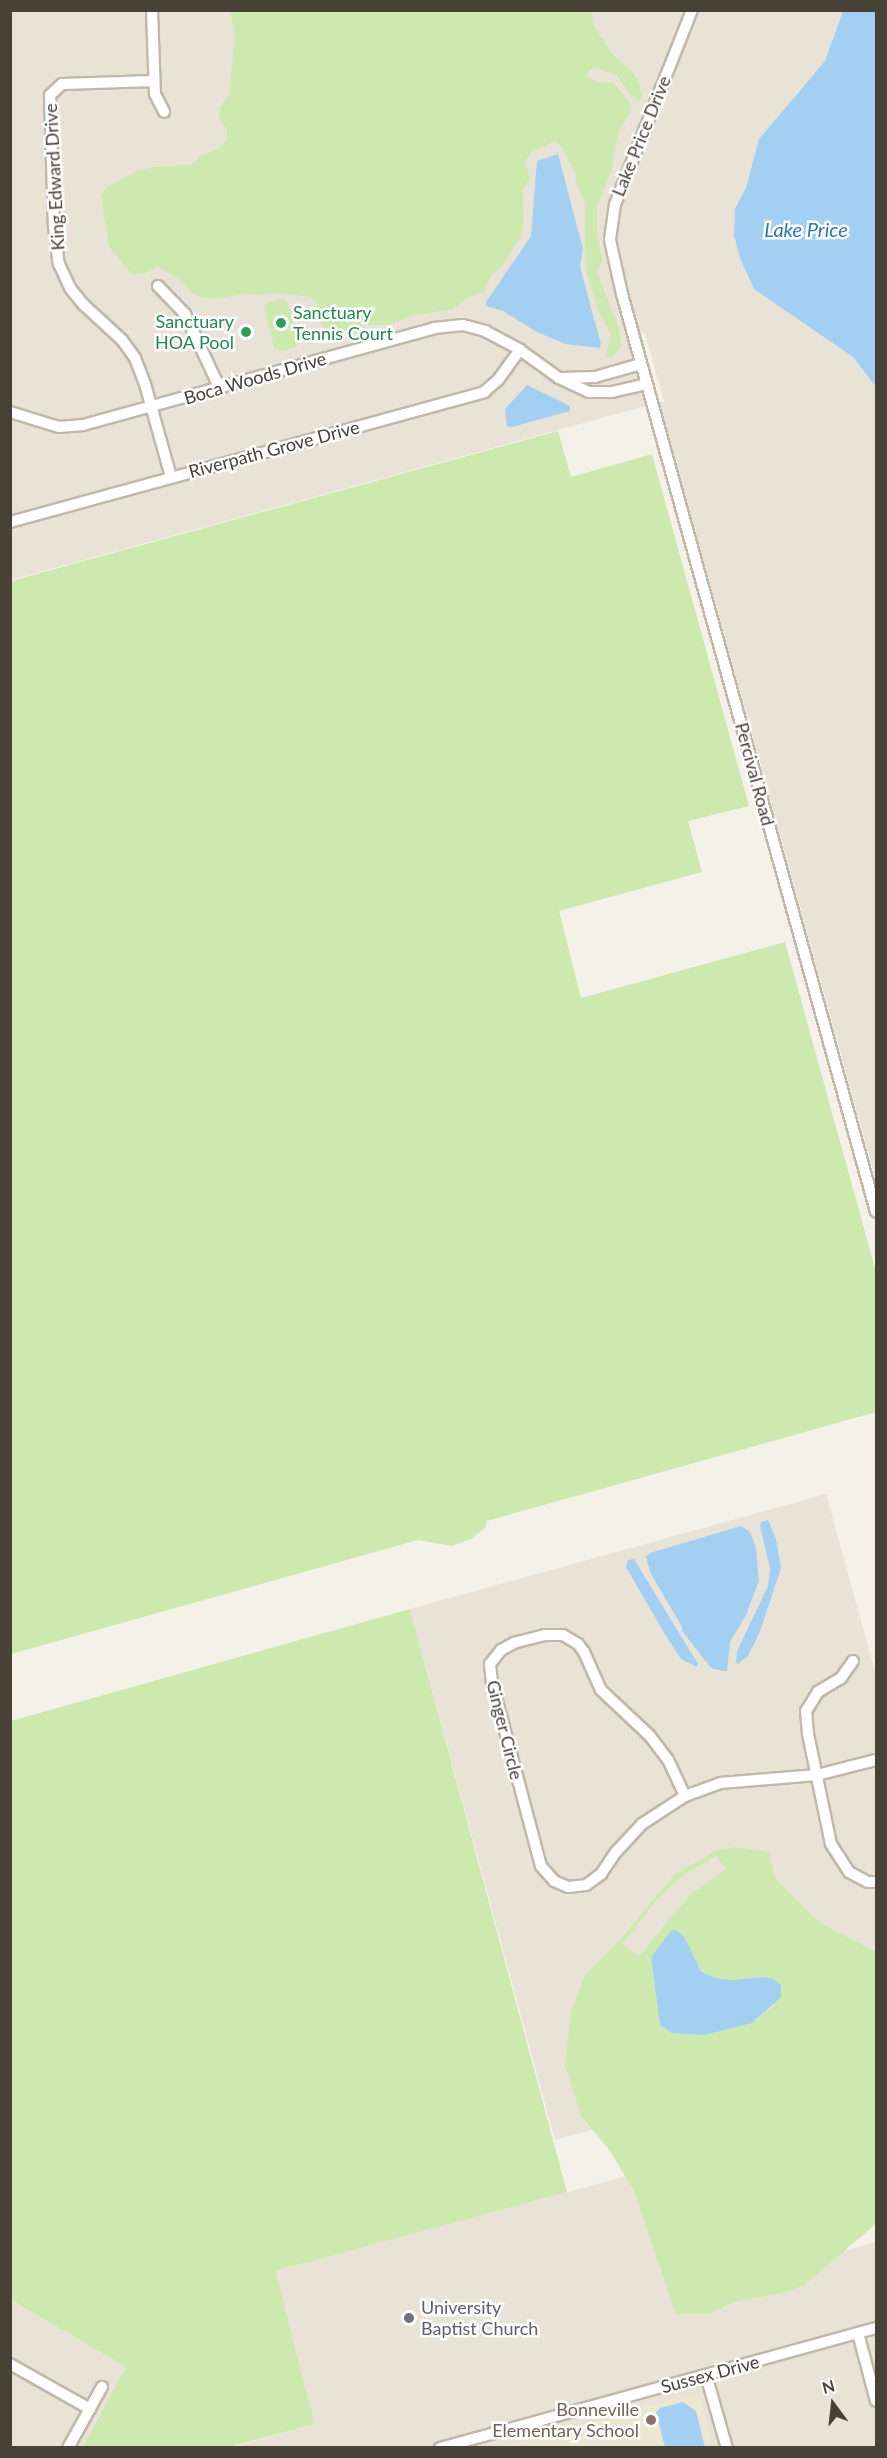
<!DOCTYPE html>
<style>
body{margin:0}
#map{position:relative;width:887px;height:2458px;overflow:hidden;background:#f4f1e8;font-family:Lato,sans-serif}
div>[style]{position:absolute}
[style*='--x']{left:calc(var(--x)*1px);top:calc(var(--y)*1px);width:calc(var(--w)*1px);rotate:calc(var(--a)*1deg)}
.residential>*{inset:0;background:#e8e3d6}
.education>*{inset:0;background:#ede6d1}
.green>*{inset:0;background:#cee9b0}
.parking>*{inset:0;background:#e5e3e0}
.water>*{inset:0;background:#a3d0f2}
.roads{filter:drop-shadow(2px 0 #c0b9aa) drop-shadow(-2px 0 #c0b9aa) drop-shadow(0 2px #c0b9aa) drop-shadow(0 -2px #c0b9aa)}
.minor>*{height:10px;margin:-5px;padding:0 5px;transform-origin:5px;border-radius:5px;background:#fff}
.dots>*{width:16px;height:16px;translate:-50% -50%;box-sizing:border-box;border:3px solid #fff;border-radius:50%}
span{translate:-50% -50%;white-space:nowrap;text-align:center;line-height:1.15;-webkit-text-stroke:5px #fff;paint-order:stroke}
.street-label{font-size:18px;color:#484136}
.leisure-label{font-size:18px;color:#27864d}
.left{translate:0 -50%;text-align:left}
.right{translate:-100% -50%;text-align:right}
.worship-label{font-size:18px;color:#5b616d}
.education-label{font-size:18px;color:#785e54}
.water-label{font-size:20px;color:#2d79b6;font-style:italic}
.frame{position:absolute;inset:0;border:12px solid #484136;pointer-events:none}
.north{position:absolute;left:803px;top:2374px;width:60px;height:60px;-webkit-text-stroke:4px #fff;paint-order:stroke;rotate:345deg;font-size:16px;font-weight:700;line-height:24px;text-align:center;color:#484136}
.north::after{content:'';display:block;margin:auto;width:21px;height:27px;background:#484136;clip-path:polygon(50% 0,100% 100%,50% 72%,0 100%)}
</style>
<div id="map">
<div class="residential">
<i style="clip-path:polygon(11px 11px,869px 11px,876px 270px,876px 1180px,660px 403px,664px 401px,645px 333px,630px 337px,649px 405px,11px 580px)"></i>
<i style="clip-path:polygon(826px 1494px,876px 1675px,876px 2053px,555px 2140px,410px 1609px)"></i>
<i style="clip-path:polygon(649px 2170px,683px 2294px,876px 2242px,876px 2447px,229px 2448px,315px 2424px,274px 2271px)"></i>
<i style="clip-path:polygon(10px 2300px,127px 2367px,83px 2447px,11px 2447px)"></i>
</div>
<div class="education">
<i style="clip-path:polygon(698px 2392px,713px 2447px,496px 2448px)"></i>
</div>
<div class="green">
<i style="clip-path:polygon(230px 11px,591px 11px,594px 26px,612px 54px,633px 72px,639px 83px,643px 97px,639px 101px,630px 95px,617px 75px,597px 68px,589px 70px,587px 75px,595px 82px,614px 83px,629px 102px,631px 111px,618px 132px,611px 172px,597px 206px,597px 231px,602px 260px,597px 272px,619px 329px,622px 347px,611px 358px,606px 356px,611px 334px,599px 313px,586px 271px,585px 203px,576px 183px,575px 172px,561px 146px,555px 141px,531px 152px,525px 163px,530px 178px,523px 191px,524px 220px,520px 238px,502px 266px,491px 275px,484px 292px,469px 297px,453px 309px,413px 316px,388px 325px,367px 325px,356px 332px,337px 335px,322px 326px,316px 301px,311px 297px,278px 293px,257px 295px,249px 293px,215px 299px,200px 297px,191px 292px,179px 278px,157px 267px,141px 275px,131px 273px,109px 247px,101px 195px,107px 187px,137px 171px,154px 167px,193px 164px,200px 156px,217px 150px,227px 140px,227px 129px,219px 119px,220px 107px,229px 95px,235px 37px)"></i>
<i style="clip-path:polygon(283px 298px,287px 301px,299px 342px,296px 347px,280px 351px,274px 347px,264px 308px,267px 303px)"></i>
<i style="clip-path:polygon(558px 431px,571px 477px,652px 454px,749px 806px,688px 821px,702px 872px,559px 911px,581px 998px,785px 942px,876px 1272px,876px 1412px,487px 1521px,485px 1528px,471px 1539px,452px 1546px,418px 1540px,11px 1654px,11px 581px)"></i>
<i style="clip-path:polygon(410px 1609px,567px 2192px,275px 2271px,315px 2424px,229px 2447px,83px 2447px,126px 2367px,11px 2300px,11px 1721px)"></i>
<i style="clip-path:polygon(evenodd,735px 1847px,769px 1852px,775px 1878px,819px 1922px,876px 1952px,876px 2224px,803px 2286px,782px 2293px,734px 2302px,709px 2313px,676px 2314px,634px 2191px,610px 2151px,581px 2116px,565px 2065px,571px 2011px,585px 1975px,625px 1934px,674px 1875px,717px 1850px,735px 1847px,716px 1856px,726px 1869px,690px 1895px,639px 1956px,623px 1944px,656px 1900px,682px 1876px,716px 1856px,735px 1847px,685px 1938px,701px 1970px,715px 1978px,734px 1980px,763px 1977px,774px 2006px,752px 2023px,654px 1969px,651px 1957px,685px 1938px)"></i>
</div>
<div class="parking">
<i style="clip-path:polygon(158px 279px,165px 287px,172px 281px,195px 304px,190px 309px,198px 307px,222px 360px,207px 367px,179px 313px,152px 286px)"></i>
</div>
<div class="water">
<i style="clip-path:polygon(843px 11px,876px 11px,876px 387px,853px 357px,754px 289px,740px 258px,734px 235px,735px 209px,746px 188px,759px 139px,825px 61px)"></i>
<i style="clip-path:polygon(558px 154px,583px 249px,580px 267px,601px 344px,600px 348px,565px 344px,535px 331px,503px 311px,486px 306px,486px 302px,531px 236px,537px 161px)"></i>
<i style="clip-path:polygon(527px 385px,570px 406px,570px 411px,512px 427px,507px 426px,505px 409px)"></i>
<i style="clip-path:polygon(768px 1520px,776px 1539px,781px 1568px,759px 1634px,748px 1656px,738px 1664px,736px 1662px,737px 1651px,768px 1586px,770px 1568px,760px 1526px,761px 1522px)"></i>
<i style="clip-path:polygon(741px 1526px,750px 1532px,756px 1547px,759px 1581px,746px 1615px,730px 1642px,727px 1671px,723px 1671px,711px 1668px,682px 1631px,682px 1627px,650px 1572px,646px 1557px,650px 1553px)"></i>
<i style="clip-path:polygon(634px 1559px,698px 1664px,697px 1667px,681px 1659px,666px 1636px,626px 1567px,628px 1560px)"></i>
<i style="clip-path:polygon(672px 1930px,676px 1930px,685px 1938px,701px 1971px,715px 1978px,734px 1980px,763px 1977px,773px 1979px,781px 1985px,781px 1997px,752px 2023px,704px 2035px,672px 2033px,660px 2025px,651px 1957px)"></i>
<i style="clip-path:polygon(683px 2402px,696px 2411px,705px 2447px,665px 2447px,656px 2412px,660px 2408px)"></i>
</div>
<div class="roads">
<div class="minor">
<i style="--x:152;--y:10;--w:84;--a:88"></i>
<i style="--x:155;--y:94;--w:20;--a:63"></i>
<i style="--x:692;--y:10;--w:209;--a:111.6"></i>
<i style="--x:615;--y:204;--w:36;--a:98"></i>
<i style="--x:610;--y:240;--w:55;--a:77.5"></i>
<i style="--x:622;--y:294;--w:952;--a:74.53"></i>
<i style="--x:154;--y:81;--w:92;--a:178.1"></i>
<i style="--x:62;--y:84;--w:16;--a:137"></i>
<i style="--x:50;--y:95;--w:131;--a:88.3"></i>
<i style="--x:54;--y:226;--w:38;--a:83"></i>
<i style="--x:59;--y:264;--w:26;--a:65"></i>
<i style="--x:70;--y:288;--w:22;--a:51"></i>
<i style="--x:84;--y:305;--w:52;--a:42.6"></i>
<i style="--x:122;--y:340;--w:22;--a:54"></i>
<i style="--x:135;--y:358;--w:28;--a:69"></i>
<i style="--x:145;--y:384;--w:97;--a:74.4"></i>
<i style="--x:158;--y:286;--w:39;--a:46"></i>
<i style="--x:185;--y:314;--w:83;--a:65"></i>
<i style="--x:563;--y:378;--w:32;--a:-2"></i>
<i style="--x:595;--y:377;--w:48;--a:-15.8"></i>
<i style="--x:10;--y:412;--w:51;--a:17"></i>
<i style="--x:59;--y:427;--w:24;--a:-5"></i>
<i style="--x:83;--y:425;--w:364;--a:-15.4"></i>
<i style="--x:434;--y:328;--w:29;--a:-6"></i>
<i style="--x:463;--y:325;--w:23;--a:15"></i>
<i style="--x:485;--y:331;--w:40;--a:28"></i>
<i style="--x:520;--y:350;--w:48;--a:35.7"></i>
<i style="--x:559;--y:378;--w:33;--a:25"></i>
<i style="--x:589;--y:392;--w:23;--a:0"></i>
<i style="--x:612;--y:392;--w:36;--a:-13"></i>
<i style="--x:10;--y:522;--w:492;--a:-15.3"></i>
<i style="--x:484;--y:392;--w:18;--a:-41"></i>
<i style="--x:498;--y:380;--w:37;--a:-54"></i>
<i style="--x:853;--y:1661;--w:21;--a:125"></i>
<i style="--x:841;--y:1678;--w:27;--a:149"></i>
<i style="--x:818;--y:1692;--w:22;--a:122"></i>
<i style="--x:806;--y:1711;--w:23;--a:85"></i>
<i style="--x:808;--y:1734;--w:112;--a:78.2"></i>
<i style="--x:831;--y:1844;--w:33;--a:57"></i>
<i style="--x:849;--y:1872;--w:21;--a:28"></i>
<i style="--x:868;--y:1882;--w:8;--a:0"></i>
<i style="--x:685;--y:1796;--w:40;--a:-115"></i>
<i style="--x:668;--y:1760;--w:30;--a:-127"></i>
<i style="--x:650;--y:1736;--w:67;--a:-136.8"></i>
<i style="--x:601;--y:1690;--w:42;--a:-114.1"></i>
<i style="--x:584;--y:1652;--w:10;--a:-127"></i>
<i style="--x:578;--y:1644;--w:17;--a:-149"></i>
<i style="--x:563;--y:1635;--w:18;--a:180"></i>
<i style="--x:545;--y:1635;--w:32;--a:166"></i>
<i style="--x:514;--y:1643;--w:15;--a:152"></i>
<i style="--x:501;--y:1650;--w:18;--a:128"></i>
<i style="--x:490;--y:1664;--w:18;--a:84"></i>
<i style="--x:492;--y:1682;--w:190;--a:75.1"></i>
<i style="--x:541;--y:1866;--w:20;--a:49"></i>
<i style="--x:554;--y:1881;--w:15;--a:23"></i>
<i style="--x:568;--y:1887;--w:18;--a:-6"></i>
<i style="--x:586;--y:1885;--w:19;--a:-36"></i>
<i style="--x:601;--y:1874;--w:27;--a:-56"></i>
<i style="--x:616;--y:1852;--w:38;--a:-47"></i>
<i style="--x:642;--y:1824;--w:51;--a:-33.1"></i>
<i style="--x:685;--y:1796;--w:37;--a:-20"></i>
<i style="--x:720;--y:1783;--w:97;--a:-4.7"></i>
<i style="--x:817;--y:1775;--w:61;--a:-14.3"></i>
<i style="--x:858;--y:2333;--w:70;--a:75.2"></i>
<i style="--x:10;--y:2364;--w:92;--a:29.4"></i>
<i style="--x:706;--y:2375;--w:76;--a:74"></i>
<i style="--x:68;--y:2448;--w:70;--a:-60.9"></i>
<i style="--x:440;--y:2448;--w:452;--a:-15.4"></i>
</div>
</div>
<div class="dots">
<i style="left:281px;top:323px;background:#2e9e5b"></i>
<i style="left:246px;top:332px;background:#2e9e5b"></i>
<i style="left:409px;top:2318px;background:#6b7280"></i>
<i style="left:651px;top:2420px;background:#8d6e63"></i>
</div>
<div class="street-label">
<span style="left:641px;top:136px;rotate:-68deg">Lake Price Drive</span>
<span style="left:54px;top:177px;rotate:-93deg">King Edward Drive</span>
<span style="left:255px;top:378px;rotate:-16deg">Boca Woods Drive</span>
<span style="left:274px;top:449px;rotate:-15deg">Riverpath Grove Drive</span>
<span style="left:755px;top:774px;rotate:75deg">Percival Road</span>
<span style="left:505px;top:1730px;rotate:76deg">Ginger Circle</span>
<span style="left:710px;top:2374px;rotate:-15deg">Sussex Drive</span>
</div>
<div class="leisure-label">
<span class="left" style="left:293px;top:323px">Sanctuary<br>Tennis Court</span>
<span class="right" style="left:234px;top:332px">Sanctuary<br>HOA Pool</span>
</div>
<div class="worship-label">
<span class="left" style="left:421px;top:2318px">University<br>Baptist Church</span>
</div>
<div class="education-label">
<span class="right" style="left:639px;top:2420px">Bonneville<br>Elementary School</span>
</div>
<div class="water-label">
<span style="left:806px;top:229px">Lake Price</span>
</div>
<div class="frame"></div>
<div class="north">N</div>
</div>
